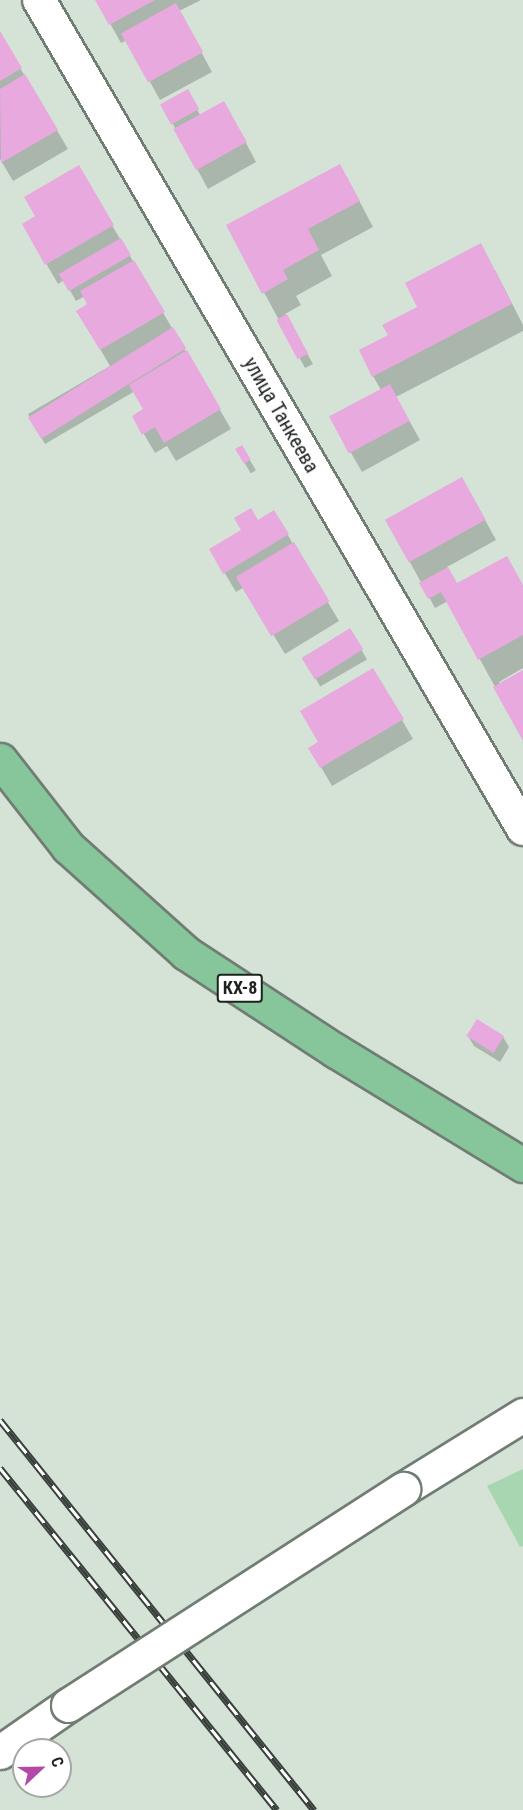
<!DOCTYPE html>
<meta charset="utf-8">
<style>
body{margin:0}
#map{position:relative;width:523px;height:1810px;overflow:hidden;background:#d5e3d7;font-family:"Roboto Condensed",sans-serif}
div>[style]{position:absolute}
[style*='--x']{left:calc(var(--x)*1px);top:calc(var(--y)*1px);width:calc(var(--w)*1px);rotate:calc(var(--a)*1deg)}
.green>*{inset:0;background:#a8d6b1}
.shadow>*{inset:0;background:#0003;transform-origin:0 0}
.building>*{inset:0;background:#e7a9de;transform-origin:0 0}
.roads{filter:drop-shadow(2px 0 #717d73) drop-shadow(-2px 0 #717d73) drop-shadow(0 2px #717d73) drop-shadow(0 -2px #717d73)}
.minor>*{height:32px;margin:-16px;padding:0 16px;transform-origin:16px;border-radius:16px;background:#fff}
.secondary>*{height:33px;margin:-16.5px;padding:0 16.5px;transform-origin:16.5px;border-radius:16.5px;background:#fff}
.primary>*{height:33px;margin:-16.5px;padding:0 16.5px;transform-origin:16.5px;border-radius:16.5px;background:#87c69b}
.rail>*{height:7px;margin-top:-3.5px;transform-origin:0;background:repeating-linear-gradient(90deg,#fff 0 14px,#393f3a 0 28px);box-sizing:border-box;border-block:2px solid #393f3a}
.bridges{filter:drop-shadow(2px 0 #717d73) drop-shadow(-2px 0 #717d73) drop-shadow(0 2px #717d73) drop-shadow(0 -2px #717d73)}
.secondary-bridge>*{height:33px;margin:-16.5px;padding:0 16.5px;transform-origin:16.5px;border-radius:16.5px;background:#fff}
span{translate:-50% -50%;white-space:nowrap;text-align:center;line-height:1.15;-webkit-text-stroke:4.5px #fff;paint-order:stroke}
.shield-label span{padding:2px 4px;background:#fff;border:2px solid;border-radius:4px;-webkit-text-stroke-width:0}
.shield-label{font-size:18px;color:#1d221e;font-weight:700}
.street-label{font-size:20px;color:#1d221e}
.north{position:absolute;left:12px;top:1738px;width:60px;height:60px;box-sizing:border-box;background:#fff;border:2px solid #a5a7a5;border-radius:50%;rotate:68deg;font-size:16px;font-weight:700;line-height:24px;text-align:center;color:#1d221e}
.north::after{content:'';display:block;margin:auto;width:21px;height:27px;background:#b348a9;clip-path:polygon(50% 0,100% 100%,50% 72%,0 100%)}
</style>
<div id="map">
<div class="green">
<i style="clip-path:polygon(523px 1469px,523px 1546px,520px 1547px,487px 1486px)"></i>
</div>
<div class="shadow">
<i style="clip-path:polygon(97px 0,201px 0,179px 11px,212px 72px,160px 100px,127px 40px,121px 43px)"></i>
<i style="clip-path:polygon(0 34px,68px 149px,13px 181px,0 159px)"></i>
<i style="clip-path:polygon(187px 91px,200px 115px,235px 122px,256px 162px,208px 189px,162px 104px)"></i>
<i style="clip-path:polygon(78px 167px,231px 429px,176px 461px,167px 446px,155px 453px,134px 417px,145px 410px,135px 391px,45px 444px,28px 414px,110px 366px,78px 311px,89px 304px,85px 296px,76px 301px,64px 280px,58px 284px,24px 225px,37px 217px)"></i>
<i style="clip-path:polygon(354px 191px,373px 227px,321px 255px,332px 276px,296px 296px,301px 305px,285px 314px,313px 364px,305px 368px,228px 226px)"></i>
<i style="clip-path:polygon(495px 270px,523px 325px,523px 331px,396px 397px,420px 440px,362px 472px,331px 418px,381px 390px,373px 376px,390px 336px)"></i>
<i style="left:242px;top:447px;width:27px;height:6px;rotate:59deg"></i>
<i style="clip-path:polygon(473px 498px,496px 540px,447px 567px,457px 585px,523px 587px,523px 668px,499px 682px,500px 684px,523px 672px,523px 738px,448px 601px,435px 608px,387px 520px)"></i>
<i style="clip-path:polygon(274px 512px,339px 621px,285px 654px,244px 587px,236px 592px,211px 550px)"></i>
<i style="left:350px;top:630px;width:34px;height:54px;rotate:60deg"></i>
<i style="clip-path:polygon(373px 670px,413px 739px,332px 786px,310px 748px,320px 742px)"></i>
<i style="clip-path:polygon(468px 1036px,503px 1037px,509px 1047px,500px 1062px,474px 1046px)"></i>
</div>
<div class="building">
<i style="clip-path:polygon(95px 0,155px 0,109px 25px)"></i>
<i style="left:176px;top:3px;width:56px;height:63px;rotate:61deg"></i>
<i style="clip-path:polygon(0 31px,22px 68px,0 81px)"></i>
<i style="clip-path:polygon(25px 74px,58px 130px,1px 163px,0 89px)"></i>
<i style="left:188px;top:89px;width:23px;height:32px;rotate:61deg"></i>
<i style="left:224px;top:101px;width:47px;height:58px;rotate:61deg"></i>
<i style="clip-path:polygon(340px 164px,360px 201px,308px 229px,319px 250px,283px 270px,288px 279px,262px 294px,226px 225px)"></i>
<i style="clip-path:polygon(79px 165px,114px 225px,45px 265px,22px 224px,35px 216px,24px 197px)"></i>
<i style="left:121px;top:238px;width:20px;height:72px;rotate:60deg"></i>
<i style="clip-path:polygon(481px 243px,512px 304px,372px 377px,359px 350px,388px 335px,382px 325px,417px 307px,405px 283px)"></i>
<i style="clip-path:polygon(134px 260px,165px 312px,100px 350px,76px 311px,87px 304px,80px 291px)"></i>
<i style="left:287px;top:314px;width:45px;height:12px;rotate:62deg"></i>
<i style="left:173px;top:327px;width:25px;height:171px;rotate:58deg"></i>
<i style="clip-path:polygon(187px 350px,221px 409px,164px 443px,155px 427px,142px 435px,132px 416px,143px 409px,129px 385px)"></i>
<i style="left:390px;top:384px;width:42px;height:69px;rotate:62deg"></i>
<i style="left:242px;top:445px;width:17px;height:8px;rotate:59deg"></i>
<i style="left:462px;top:477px;width:49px;height:88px;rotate:61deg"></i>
<i style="clip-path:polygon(251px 508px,258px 520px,274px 510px,289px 534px,223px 574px,209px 549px,241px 530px,234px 518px)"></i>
<i style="left:294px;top:542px;width:69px;height:68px;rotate:59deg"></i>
<i style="clip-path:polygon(507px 556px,523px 585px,523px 635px,478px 660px,441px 592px,428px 599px,419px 583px,448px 567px,457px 583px)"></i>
<i style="left:350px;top:628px;width:25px;height:57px;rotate:58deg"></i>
<i style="clip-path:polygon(373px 668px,404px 719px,320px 768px,308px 748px,318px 742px,300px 711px)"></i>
<i style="clip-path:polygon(523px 670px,523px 741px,493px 687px)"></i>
<i style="left:477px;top:1019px;width:32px;height:20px;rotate:32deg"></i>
</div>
<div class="roads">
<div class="minor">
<i style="--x:39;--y:0;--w:960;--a:59.72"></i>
</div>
<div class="secondary">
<i style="--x:403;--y:1489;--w:141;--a:-31.7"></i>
<i style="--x:0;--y:1752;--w:83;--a:-34.7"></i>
</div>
<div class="primary">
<i style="--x:0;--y:760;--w:110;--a:52"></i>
<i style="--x:68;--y:847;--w:159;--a:41.9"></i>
<i style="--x:186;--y:953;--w:179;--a:33.2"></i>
<i style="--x:336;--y:1051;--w:219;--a:31.4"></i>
</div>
</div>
<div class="rail">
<i style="--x:0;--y:1420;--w:501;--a:51.16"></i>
<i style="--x:0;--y:1468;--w:440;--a:51"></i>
</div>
<div class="bridges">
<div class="secondary-bridge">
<i style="--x:68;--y:1705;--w:399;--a:-32.8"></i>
</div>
</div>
<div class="shield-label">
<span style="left:240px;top:988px">КХ-8</span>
</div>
<div class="street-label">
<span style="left:281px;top:415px;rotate:60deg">улица Танкеева</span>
</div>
<div class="north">С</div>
</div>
